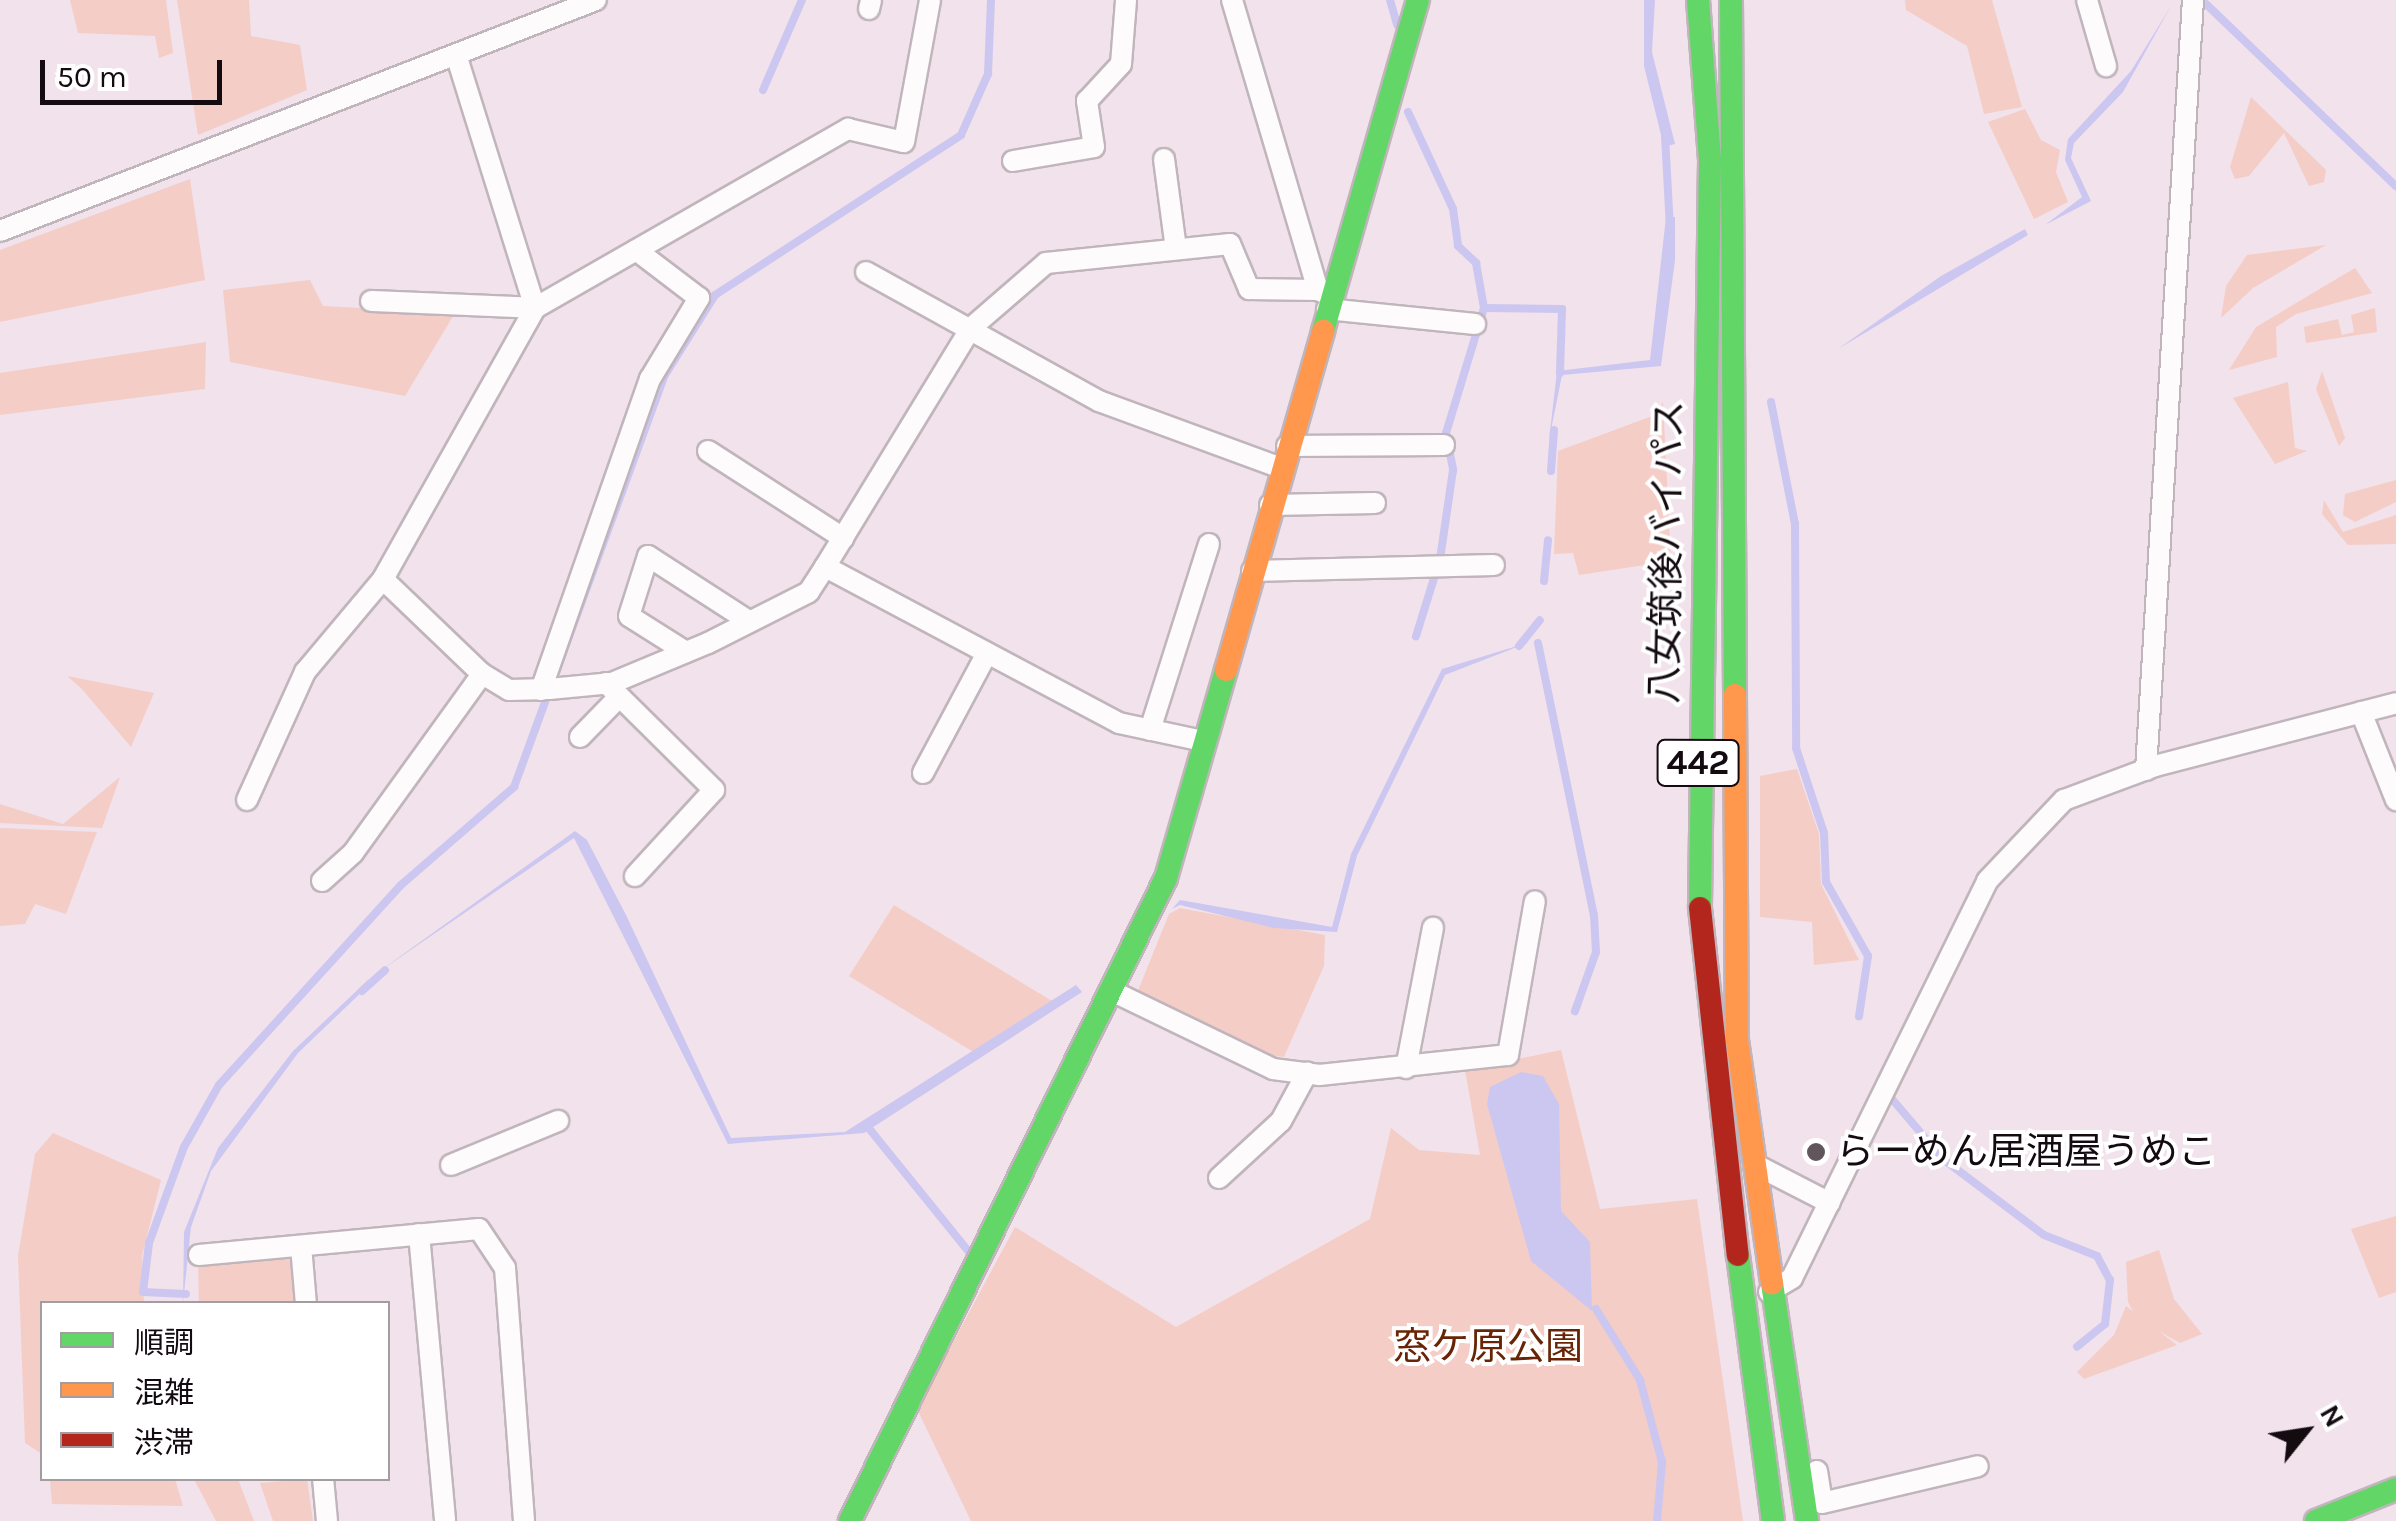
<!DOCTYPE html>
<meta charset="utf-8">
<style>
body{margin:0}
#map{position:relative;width:2396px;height:1521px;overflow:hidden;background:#f2e2eb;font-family:Karla,"Noto Sans JP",sans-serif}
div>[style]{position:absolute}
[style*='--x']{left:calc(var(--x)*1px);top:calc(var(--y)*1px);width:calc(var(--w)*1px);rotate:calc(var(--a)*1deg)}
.green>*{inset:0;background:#f4cdc7}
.water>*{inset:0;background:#ccc7f0}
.stream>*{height:8px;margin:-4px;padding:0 4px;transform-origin:4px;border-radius:4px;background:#ccc7f0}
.roads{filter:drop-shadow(2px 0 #c1b5bc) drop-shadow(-2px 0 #c1b5bc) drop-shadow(0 2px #c1b5bc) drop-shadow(0 -2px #c1b5bc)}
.street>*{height:20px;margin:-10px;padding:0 10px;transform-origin:10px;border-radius:10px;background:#fdfbfc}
.fast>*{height:22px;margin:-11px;padding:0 11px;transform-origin:11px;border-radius:11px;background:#63d668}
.slow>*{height:22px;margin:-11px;padding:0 11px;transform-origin:11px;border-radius:11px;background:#ff974d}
.jam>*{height:22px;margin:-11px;padding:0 11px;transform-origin:11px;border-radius:11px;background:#b3261e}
.dots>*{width:28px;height:28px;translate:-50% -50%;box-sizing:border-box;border:5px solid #fff;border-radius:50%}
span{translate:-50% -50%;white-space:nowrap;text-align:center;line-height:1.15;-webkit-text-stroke:8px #fff;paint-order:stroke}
.shield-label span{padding:2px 8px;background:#fff;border:2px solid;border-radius:8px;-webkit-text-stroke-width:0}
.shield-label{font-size:35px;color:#140b11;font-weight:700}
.street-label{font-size:38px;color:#140b11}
.poi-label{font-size:38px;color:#140b11}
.left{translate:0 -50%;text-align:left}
.park-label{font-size:38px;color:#692406}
.legend{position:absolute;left:40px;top:1301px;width:350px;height:180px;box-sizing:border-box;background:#fff;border:2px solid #a19da0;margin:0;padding:12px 18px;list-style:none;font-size:30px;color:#140b11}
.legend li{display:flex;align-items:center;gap:20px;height:50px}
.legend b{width:50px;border:2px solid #a19da0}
.north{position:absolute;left:2256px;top:1381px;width:100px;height:100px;-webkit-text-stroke:8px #fff;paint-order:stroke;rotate:60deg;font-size:28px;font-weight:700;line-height:40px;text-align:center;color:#140b11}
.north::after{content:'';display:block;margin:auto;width:35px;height:45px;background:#140b11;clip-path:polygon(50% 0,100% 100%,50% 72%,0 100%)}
.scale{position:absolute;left:40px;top:60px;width:182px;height:45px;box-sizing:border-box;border:5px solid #140b11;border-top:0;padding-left:12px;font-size:30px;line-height:35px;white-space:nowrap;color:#140b11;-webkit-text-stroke:8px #fff;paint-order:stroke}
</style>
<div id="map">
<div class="green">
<i style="clip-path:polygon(70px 0,166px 0,173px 53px,159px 58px,155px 36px,78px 33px)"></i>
<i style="clip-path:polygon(177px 0,249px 0,251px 36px,300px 45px,307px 90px,198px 135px)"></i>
<i style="clip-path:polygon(1905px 0,1992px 0,2022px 107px,1984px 114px,1967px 46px,1906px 10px)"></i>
<i style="clip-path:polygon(2251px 97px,2326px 170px,2324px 182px,2309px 186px,2284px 133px,2249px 176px,2235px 179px,2230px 167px)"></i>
<i style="clip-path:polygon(2025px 109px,2041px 140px,2060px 150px,2056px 172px,2068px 202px,2034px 219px,1988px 122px)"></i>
<i style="clip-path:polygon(190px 179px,205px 280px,0 322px,0 250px)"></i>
<i style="clip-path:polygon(2326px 245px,2253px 288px,2221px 318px,2226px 286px,2247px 255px)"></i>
<i style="clip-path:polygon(2355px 268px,2372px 293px,2296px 314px,2276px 327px,2277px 357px,2229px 370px,2256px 327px)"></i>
<i style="clip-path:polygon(310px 280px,323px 306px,455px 313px,405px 396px,230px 362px,223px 290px)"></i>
<i style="clip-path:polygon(2375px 308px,2377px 332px,2306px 343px,2304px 327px,2338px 319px,2342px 335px,2354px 332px,2351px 315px)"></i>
<i style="clip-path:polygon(206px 342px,205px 389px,0 415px,0 373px)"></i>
<i style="clip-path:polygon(2322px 371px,2345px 438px,2339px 446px,2316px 389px)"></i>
<i style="clip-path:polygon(2288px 382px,2295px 448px,2307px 451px,2275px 464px,2233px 398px)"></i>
<i style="clip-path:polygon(1663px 402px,1671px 561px,1579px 575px,1573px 553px,1554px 554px,1558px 451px,1655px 415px)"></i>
<i style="clip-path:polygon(2396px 480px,2396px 502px,2355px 522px,2343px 515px,2345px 494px)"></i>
<i style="clip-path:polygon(2324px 500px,2343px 532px,2396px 515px,2396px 544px,2348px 545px,2322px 514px)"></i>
<i style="clip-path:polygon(67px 676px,154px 693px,131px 747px,81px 688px)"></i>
<i style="clip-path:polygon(1797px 769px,1819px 834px,1821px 884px,1859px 960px,1814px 965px,1812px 922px,1760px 917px,1760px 776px)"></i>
<i style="clip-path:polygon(120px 777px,102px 828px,0 823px,0 804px,63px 824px)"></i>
<i style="clip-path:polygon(0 828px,97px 832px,66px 914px,35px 904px,25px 924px,0 926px)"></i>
<i style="clip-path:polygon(894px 905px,1052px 1001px,975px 1053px,849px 976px)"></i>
<i style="clip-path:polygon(1180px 908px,1325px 935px,1324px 966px,1284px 1057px,1240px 1051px,1137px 993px,1169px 914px)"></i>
<i style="clip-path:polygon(1561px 1050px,1600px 1209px,1697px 1199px,1743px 1521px,971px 1521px,917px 1409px,1015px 1227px,1176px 1327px,1370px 1219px,1391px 1128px,1419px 1150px,1480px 1155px,1465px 1070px)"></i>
<i style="clip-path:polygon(53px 1133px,161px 1180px,142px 1256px,144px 1303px,42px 1304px,42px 1454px,25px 1443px,18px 1256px,35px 1154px)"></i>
<i style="clip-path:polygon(2396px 1216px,2396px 1292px,2379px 1298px,2351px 1229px)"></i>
<i style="clip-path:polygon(2159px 1250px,2174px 1299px,2202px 1334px,2180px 1343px,2137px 1319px,2128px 1302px,2126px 1262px)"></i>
<i style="clip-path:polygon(296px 1252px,301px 1303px,199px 1303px,198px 1260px)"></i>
<i style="clip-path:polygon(2126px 1306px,2177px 1345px,2084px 1379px,2077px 1372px,2114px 1335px)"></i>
<i style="clip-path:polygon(50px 1479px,175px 1479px,183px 1506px,52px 1504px)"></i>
<i style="clip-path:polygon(194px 1479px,238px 1479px,254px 1521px,216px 1521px)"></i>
<i style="clip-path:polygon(307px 1479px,313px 1521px,273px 1521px,260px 1483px)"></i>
</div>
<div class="water">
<i style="clip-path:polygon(1644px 0,1655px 0,1652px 52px,1675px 144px,1664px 147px,1644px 66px)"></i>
<i style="clip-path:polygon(2171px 6px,2123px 92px,2074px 143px,2071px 158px,2091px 201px,2045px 225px,2082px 197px,2065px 160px,2068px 139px,2131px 71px)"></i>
<i style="clip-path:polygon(1666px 217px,1675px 217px,1675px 260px,1661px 366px,1562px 375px,1549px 440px,1557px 371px,1650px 360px)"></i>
<i style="clip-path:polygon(2025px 229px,2028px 235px,1838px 349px,1941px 276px)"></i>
<i style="clip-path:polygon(1530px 642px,1445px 675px,1357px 856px,1337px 932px,1274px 928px,1180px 905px,1172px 909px,1180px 900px,1332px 927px,1351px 854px,1442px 669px)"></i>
<i style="clip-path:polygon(575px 831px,587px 840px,626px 915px,731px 1138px,845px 1132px,1076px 985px,1082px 992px,864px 1133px,728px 1144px,574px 838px,377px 973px)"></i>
<i style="clip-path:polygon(368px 980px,369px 985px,298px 1053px,211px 1171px,191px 1227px,183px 1303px,184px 1232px,218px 1148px,293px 1051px)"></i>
<i style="clip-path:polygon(1521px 1072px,1543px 1076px,1559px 1104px,1561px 1211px,1590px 1242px,1592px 1311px,1531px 1261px,1487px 1104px,1490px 1087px)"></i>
</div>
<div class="stream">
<i style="--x:1390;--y:0;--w:26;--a:74"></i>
<i style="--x:2206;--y:4;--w:263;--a:43.8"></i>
<i style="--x:763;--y:90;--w:98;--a:-66.6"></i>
<i style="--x:1408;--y:112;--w:107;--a:65.1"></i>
<i style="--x:1453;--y:209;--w:37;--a:82"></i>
<i style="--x:1458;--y:246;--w:25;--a:43"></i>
<i style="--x:1476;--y:263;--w:46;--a:79.9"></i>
<i style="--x:1484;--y:308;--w:131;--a:106.9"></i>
<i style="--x:1446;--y:433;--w:38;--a:79"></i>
<i style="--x:1453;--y:470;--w:90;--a:98.3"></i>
<i style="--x:1440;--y:559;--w:81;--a:107.3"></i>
<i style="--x:1665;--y:136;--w:91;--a:86.9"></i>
<i style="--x:1484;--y:308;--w:78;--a:0.7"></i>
<i style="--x:1562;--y:309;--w:64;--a:91.8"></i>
<i style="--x:1771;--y:402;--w:124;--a:78.9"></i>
<i style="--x:1795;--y:524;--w:224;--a:89.7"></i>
<i style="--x:1796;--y:748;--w:89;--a:71.8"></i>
<i style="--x:1824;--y:833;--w:49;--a:87.7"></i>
<i style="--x:1826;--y:882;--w:85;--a:60.4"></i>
<i style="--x:1868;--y:956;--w:61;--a:98.5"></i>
<i style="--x:1551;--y:471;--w:41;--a:-85.8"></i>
<i style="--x:1544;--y:581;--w:41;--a:-84.4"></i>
<i style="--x:1538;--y:643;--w:278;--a:78.4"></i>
<i style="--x:1594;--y:915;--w:37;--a:87"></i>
<i style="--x:1596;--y:952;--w:63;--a:109.6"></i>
<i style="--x:1519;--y:646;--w:33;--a:-51"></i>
<i style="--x:362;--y:991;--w:31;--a:-42"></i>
<i style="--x:1892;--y:1099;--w:79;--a:49.6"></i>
<i style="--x:1943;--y:1159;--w:126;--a:37"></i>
<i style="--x:2044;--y:1235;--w:57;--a:21.6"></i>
<i style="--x:2097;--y:1256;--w:27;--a:62"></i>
<i style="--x:2110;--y:1280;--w:44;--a:96.5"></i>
<i style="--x:2105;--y:1324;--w:36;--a:141"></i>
<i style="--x:867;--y:1126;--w:164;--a:51"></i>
<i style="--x:186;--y:1294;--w:43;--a:-177.3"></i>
<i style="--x:143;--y:1292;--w:49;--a:-83"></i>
<i style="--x:149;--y:1243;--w:102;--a:-70"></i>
<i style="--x:184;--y:1147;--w:71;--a:-60.6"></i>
<i style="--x:219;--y:1085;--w:270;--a:-47.7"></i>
<i style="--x:401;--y:885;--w:150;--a:-40.9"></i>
<i style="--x:514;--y:787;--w:439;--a:-69.9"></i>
<i style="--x:665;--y:375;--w:94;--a:-58"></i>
<i style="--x:715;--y:295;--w:293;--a:-33"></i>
<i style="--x:961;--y:135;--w:67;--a:-66.1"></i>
<i style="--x:988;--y:74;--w:74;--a:-87.7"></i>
<i style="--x:1596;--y:1309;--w:84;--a:58.2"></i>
<i style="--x:1640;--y:1380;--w:85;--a:75"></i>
<i style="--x:1662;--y:1462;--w:59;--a:94.8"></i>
</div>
<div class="roads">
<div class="street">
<i style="--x:1232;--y:0;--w:302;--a:73.5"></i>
<i style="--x:1318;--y:290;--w:10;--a:24"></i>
<i style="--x:2087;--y:0;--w:69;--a:73.9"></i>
<i style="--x:869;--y:9;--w:9;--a:-77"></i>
<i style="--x:1164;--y:159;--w:91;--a:82.4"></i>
<i style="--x:1013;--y:161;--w:82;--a:-9.8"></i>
<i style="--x:1094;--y:147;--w:47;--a:-98.7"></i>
<i style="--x:1087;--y:101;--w:50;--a:-47.4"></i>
<i style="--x:1121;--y:64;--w:64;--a:-85.5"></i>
<i style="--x:0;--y:231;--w:639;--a:-21.19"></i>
<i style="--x:866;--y:272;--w:266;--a:29"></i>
<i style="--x:1099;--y:401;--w:194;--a:20.2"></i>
<i style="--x:371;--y:301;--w:164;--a:2.4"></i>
<i style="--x:535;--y:308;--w:265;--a:-107.3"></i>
<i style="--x:1327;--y:309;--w:149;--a:5.8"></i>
<i style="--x:1287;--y:446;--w:157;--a:-0.4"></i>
<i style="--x:708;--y:451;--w:161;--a:32.8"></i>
<i style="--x:1270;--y:505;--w:105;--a:-1.1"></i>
<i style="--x:825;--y:567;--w:30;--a:123"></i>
<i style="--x:809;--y:592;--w:113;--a:153.2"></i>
<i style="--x:708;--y:643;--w:104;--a:157.4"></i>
<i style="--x:612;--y:683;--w:63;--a:174.6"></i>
<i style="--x:549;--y:689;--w:40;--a:178.6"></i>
<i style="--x:509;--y:690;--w:31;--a:-149"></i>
<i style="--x:482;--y:674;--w:137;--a:-136.2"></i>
<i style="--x:383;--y:579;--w:311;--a:-60.7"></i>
<i style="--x:535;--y:308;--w:361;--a:-29.8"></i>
<i style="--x:848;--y:129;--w:57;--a:13.1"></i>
<i style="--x:904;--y:142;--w:144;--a:-79.6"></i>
<i style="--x:1252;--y:571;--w:242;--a:-1.4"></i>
<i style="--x:686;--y:652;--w:67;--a:-147.7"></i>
<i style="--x:629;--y:616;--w:63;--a:-72.4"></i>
<i style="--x:648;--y:556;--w:121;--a:32.9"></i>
<i style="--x:606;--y:683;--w:152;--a:44.7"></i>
<i style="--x:714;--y:790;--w:117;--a:132.6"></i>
<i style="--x:541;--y:690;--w:330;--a:-70.7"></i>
<i style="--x:650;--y:379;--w:95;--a:-58.8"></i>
<i style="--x:699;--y:298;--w:79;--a:-142.7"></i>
<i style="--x:2361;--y:712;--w:95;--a:68.3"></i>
<i style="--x:1150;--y:730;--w:195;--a:-72.4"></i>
<i style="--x:580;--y:737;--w:52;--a:-45.8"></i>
<i style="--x:1203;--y:741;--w:86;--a:-167.9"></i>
<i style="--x:1119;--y:723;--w:333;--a:-152"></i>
<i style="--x:825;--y:567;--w:280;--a:-58.6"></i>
<i style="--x:971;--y:328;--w:99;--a:-40.9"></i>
<i style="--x:1046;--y:263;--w:185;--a:-5.9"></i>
<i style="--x:1230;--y:244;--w:49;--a:67.1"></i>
<i style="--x:1249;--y:289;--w:69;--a:0.8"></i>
<i style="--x:2146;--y:770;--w:771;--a:-86.51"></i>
<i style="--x:923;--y:773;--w:136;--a:-61.9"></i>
<i style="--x:247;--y:800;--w:141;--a:-65.6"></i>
<i style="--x:305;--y:672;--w:121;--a:-50"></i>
<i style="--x:322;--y:881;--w:42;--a:-42.1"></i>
<i style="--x:353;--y:853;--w:221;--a:-54.2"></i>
<i style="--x:1116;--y:993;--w:174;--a:25.8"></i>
<i style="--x:1273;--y:1069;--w:47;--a:7.3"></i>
<i style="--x:1320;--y:1075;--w:189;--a:-6.1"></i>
<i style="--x:1508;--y:1055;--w:156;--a:-80.1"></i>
<i style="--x:1406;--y:1068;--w:143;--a:-79.1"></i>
<i style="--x:1754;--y:1164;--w:85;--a:27.2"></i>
<i style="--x:451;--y:1165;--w:116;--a:-22.4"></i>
<i style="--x:1219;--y:1178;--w:84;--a:-42.6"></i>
<i style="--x:1281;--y:1121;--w:55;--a:-61.6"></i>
<i style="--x:419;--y:1234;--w:288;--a:84.8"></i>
<i style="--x:301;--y:1246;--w:58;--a:85.1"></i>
<i style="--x:199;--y:1255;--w:281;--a:-5.3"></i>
<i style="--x:479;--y:1229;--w:47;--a:56.3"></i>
<i style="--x:505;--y:1268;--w:254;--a:85.7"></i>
<i style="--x:1769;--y:1292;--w:27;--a:-31"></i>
<i style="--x:1792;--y:1278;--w:442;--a:-63.8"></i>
<i style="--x:1987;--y:881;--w:112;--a:-46.5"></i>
<i style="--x:2064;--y:800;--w:97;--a:-20.5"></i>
<i style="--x:2155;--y:766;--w:249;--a:-14.6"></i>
<i style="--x:1817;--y:1471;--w:32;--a:81"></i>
<i style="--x:1822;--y:1503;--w:160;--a:-13.3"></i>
<i style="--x:323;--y:1478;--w:43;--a:84.7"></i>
</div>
<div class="fast">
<i style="--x:1698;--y:0;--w:161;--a:85.7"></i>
<i style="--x:1710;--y:161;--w:747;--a:90.77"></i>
<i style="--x:1731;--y:0;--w:695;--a:89.67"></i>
<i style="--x:1323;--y:331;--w:344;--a:-74"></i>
<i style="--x:1738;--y:1255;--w:268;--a:82.5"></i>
<i style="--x:1772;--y:1283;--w:241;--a:81.6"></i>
<i style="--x:850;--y:1521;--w:716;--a:-63.83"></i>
<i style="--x:1166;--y:878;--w:216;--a:-73.9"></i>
<i style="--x:2316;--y:1521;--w:86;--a:-21.8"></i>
</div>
<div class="slow">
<i style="--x:1226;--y:670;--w:353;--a:-74"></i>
<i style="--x:1735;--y:695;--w:345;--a:89.7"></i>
<i style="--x:1737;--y:1040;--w:246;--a:81.8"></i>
</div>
<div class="jam">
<i style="--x:1700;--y:908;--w:349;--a:83.8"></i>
</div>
</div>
<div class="dots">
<i style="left:1816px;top:1152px;background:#62565d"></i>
</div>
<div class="shield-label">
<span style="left:1698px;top:763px">442</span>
</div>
<div class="street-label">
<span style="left:1667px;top:552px;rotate:-89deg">八女筑後バイパス</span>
</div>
<div class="poi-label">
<span class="left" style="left:1836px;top:1152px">らーめん居酒屋うめこ</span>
</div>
<div class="park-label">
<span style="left:1488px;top:1347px">窓ケ原公園</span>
</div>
<ul class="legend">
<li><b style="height:12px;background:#63d668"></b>順調</li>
<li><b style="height:12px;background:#ff974d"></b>混雑</li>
<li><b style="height:12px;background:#b3261e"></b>渋滞</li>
</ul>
<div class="north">N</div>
<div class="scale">50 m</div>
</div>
